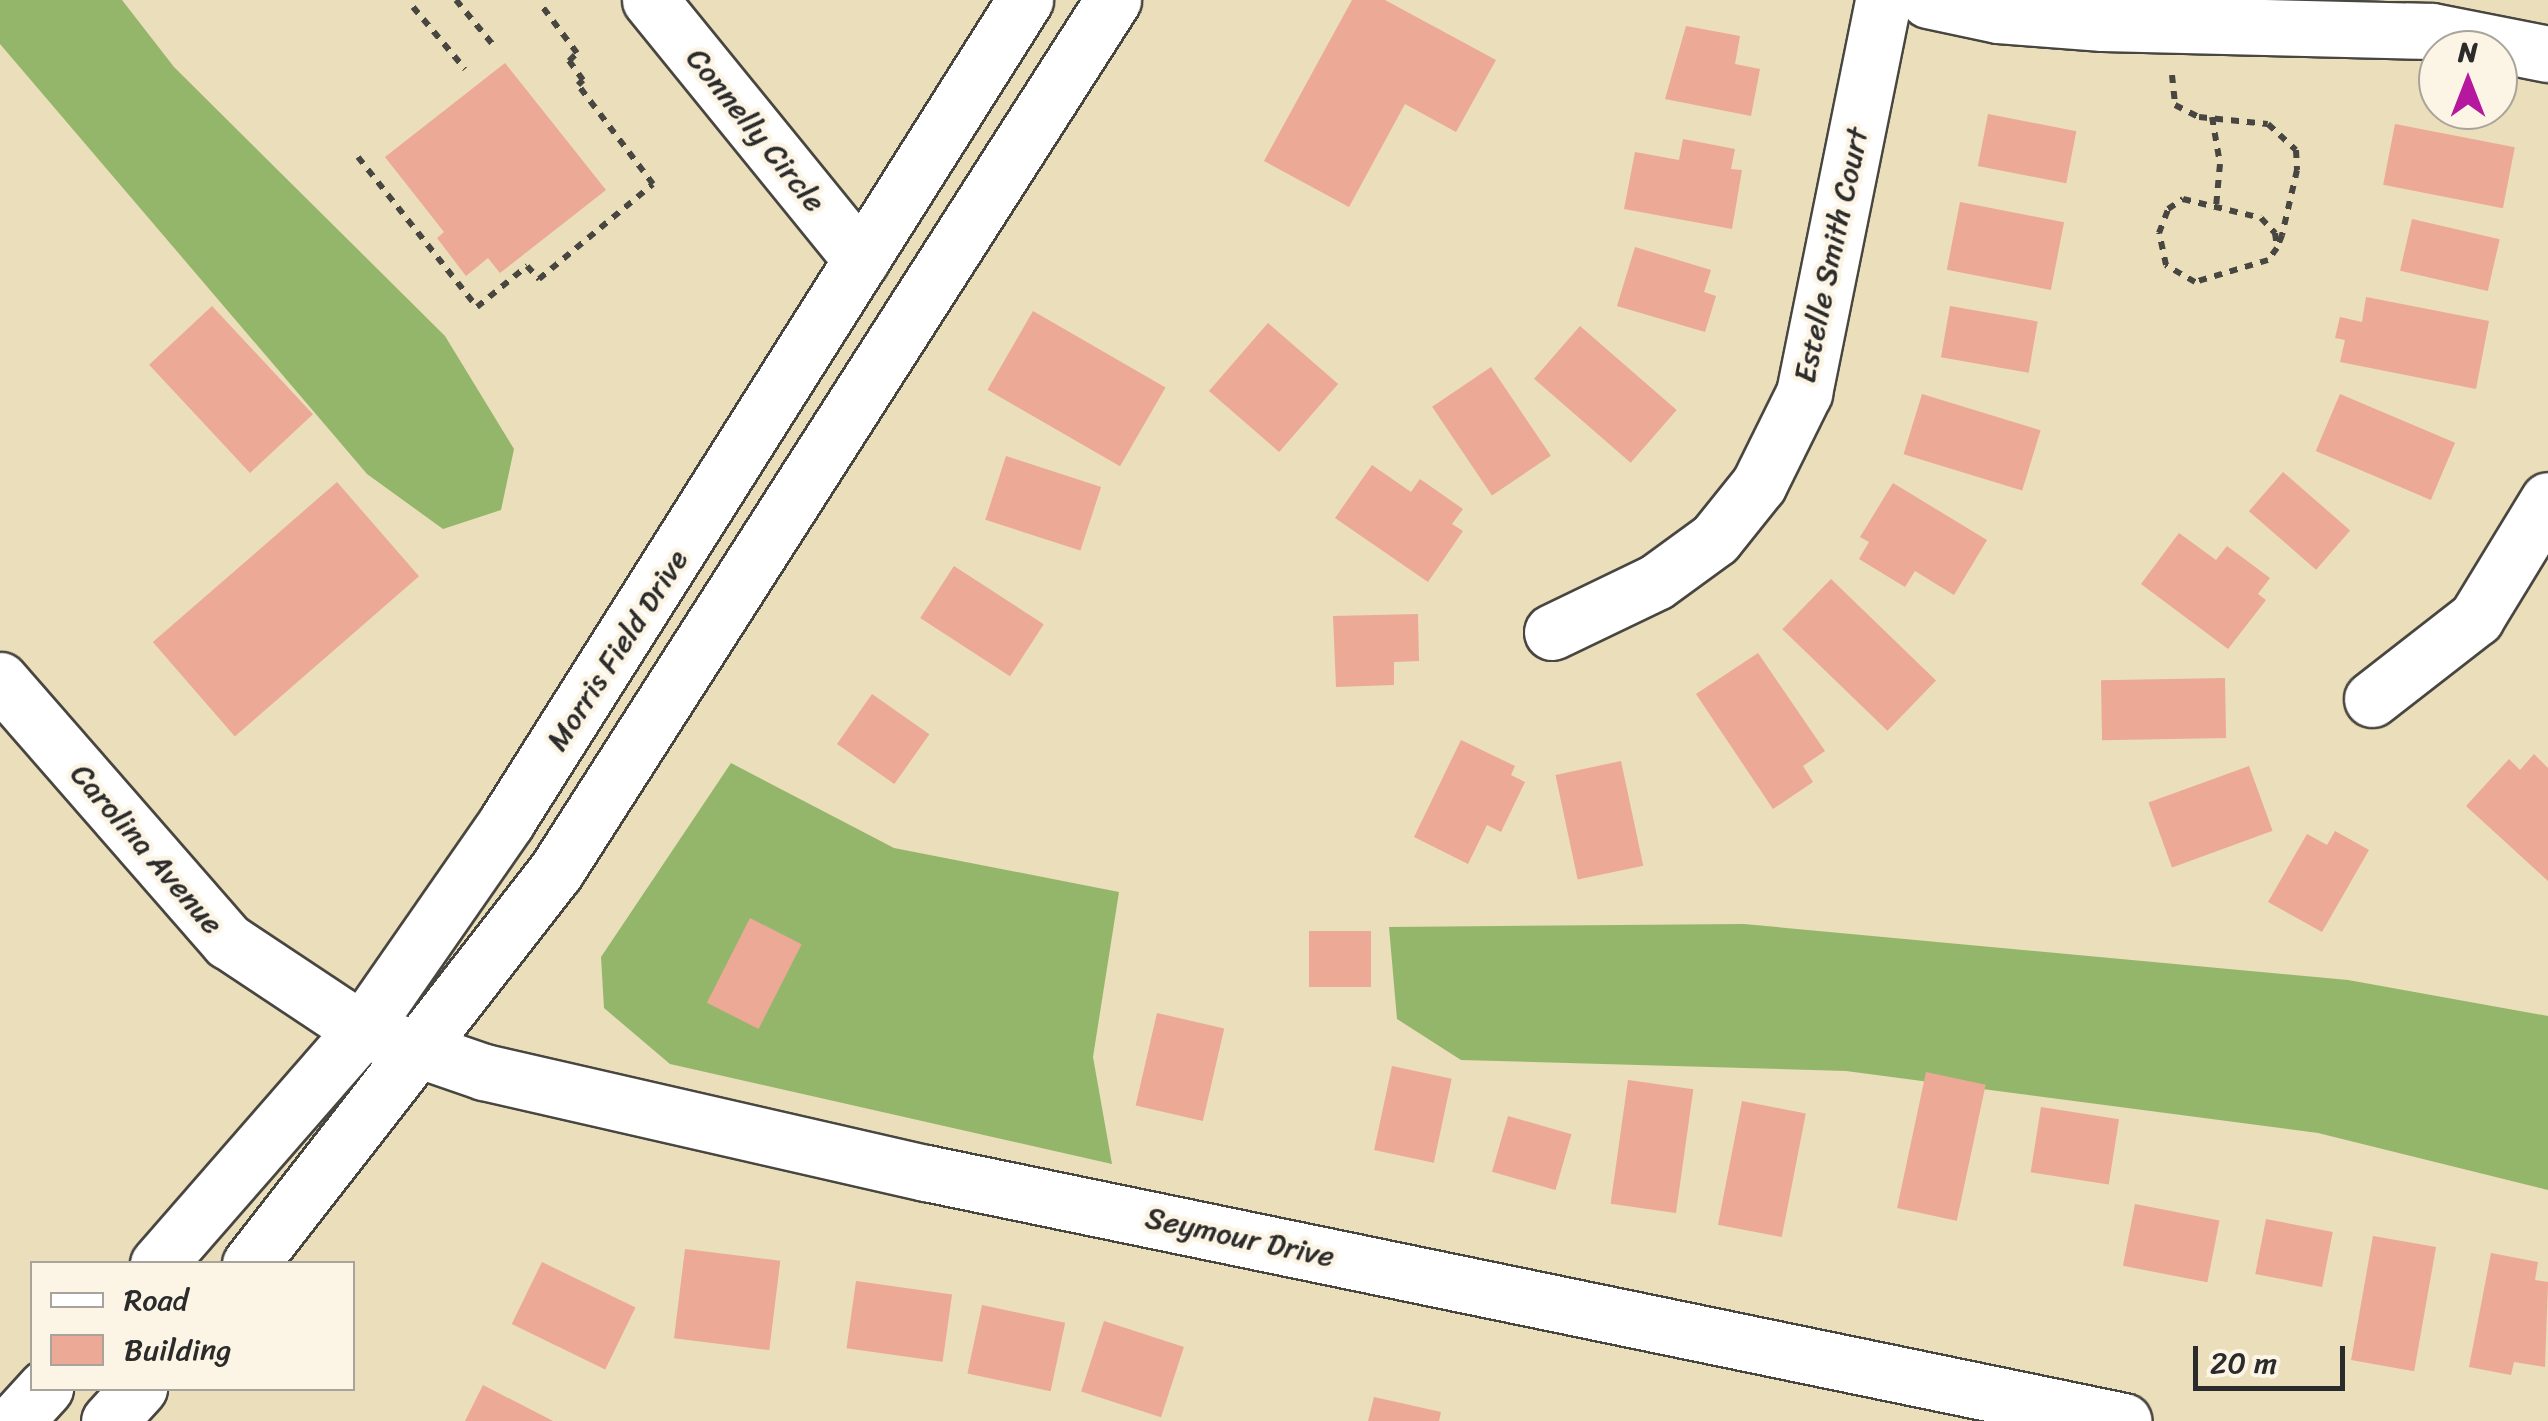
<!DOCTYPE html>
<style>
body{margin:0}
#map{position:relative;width:2548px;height:1421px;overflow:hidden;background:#ebdeba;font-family:Sriracha,sans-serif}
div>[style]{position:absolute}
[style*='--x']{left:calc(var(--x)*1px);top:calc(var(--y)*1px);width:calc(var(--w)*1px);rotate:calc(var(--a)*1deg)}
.forest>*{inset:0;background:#94b66a}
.building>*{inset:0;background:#eba996;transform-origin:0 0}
.path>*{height:6px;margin-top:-3px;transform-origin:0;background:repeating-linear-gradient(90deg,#484640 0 8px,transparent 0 16px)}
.roads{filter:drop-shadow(2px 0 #484640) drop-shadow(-2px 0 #484640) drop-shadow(0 2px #484640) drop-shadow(0 -2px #484640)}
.minor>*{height:55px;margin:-27.5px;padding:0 27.5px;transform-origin:27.5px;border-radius:27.5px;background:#fff}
span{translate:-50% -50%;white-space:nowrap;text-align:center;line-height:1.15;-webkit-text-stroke:9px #fcf5e5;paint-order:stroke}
.street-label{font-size:30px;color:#2b2b2b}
.legend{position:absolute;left:30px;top:1261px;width:325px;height:130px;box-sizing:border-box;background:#fcf5e5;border:2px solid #a8a49b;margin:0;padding:12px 18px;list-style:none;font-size:30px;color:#2b2b2b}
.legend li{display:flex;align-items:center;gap:20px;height:50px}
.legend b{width:50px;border:2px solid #a8a49b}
.north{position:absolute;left:2418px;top:30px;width:100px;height:100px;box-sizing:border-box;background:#fcf5e5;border:2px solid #a8a49b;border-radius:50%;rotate:0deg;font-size:28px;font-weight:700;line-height:40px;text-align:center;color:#2b2b2b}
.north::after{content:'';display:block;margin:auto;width:35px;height:45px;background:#b5179e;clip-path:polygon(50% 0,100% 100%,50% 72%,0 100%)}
.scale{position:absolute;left:2193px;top:1346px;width:152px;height:45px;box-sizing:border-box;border:5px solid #2b2b2b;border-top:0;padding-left:12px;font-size:30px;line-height:35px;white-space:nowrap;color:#2b2b2b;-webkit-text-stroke:8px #fcf5e5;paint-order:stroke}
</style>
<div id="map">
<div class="forest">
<i style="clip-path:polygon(0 0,122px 0,174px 67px,445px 336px,514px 449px,501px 510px,443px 529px,367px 474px,0 44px)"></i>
<i style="clip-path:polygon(731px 763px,894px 848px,1119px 892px,1093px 1057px,1112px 1164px,670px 1064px,604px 1008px,601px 957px)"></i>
<i style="clip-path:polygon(1744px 924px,2348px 980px,2548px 1016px,2548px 1190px,2318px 1133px,1846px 1071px,1461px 1060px,1397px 1019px,1389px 927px)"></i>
</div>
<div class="building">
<i style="clip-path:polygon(1352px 0,1385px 0,1496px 60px,1456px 132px,1405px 104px,1349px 207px,1264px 161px)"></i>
<i style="clip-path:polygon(1686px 26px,1740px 36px,1735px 64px,1760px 69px,1751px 116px,1665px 99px)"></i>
<i style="clip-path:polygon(505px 63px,606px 190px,500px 273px,488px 258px,466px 276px,437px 238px,444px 232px,385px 157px)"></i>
<i style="left:1988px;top:114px;width:90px;height:53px;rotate:11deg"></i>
<i style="left:2395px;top:124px;width:122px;height:62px;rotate:11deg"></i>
<i style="clip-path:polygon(1683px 139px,1735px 149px,1731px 169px,1742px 170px,1732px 229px,1624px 209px,1635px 152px,1679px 160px)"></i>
<i style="left:1960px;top:202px;width:106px;height:69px;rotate:11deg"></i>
<i style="left:2412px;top:219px;width:90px;height:53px;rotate:13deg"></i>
<i style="clip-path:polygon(1635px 247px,1711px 270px,1704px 292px,1716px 296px,1705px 332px,1617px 306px)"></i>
<i style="clip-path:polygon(2366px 297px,2489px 321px,2476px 389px,2340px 362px,2345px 340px,2335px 338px,2340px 317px,2362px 322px)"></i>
<i style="left:212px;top:306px;width:148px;height:86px;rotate:47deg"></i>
<i style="left:1950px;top:306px;width:89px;height:52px;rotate:10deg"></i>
<i style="left:1033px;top:311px;width:153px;height:91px;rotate:30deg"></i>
<i style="left:1268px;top:323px;width:93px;height:90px;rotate:41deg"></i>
<i style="left:1580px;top:326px;width:128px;height:70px;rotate:41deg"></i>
<i style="left:1491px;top:367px;width:107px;height:71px;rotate:56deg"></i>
<i style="left:1922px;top:394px;width:124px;height:63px;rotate:17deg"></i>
<i style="left:2340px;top:394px;width:125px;height:62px;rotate:23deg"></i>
<i style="left:1006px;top:456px;width:100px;height:67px;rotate:18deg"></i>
<i style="clip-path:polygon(1372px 465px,1411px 492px,1420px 479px,1463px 509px,1452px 524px,1463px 531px,1428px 582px,1335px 518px)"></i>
<i style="left:2283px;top:472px;width:89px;height:52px;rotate:41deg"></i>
<i style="left:337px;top:482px;width:125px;height:244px;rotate:49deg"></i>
<i style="clip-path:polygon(1893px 483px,1987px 540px,1954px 595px,1915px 571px,1905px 587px,1859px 559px,1869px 542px,1860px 537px)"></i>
<i style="clip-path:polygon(2179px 533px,2216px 560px,2227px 546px,2270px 578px,2258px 594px,2266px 600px,2228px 649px,2141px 584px)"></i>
<i style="left:954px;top:566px;width:107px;height:62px;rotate:33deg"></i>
<i style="left:1831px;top:579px;width:146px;height:70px;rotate:44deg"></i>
<i style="clip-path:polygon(1418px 614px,1419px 661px,1394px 662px,1394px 685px,1336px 687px,1333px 616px)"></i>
<i style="clip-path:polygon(1758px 653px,1825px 751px,1803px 766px,1813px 782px,1773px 809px,1696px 694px)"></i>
<i style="left:2225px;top:678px;width:60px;height:124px;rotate:89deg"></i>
<i style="left:872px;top:694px;width:70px;height:61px;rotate:35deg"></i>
<i style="clip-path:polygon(1461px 740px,1515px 766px,1511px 775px,1525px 782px,1501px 832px,1487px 825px,1468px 864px,1414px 837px)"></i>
<i style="clip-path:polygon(2534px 754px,2548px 768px,2548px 881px,2466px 806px,2509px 759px,2520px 770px)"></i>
<i style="left:1621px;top:761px;width:107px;height:67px;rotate:78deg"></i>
<i style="left:2249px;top:766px;width:69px;height:107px;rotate:70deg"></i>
<i style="clip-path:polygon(2335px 831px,2369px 850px,2322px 932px,2268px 902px,2307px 834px,2327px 845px)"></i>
<i style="left:750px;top:918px;width:58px;height:95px;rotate:27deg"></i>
<i style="left:1309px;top:931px;width:62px;height:56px"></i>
<i style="left:1157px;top:1013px;width:69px;height:95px;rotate:13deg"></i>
<i style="left:1392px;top:1066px;width:61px;height:86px;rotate:12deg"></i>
<i style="left:1926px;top:1072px;width:61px;height:139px;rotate:12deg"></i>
<i style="left:1628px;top:1080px;width:66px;height:125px;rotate:8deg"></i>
<i style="left:1742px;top:1101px;width:65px;height:126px;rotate:11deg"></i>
<i style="left:2041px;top:1107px;width:79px;height:66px;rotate:9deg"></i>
<i style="left:1508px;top:1116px;width:66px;height:58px;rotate:16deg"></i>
<i style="left:2135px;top:1204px;width:86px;height:63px;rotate:11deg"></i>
<i style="left:2266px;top:1219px;width:68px;height:56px;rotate:11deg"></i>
<i style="left:2373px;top:1236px;width:64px;height:126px;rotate:10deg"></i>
<i style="left:685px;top:1249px;width:96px;height:90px;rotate:7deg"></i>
<i style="clip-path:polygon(2491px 1253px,2538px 1262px,2535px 1280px,2548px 1282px,2545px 1367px,2514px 1362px,2511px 1375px,2469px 1367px)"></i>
<i style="left:542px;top:1262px;width:104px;height:69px;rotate:26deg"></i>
<i style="left:856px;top:1281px;width:97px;height:68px;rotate:8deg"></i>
<i style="left:982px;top:1305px;width:85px;height:70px;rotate:12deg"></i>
<i style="left:1104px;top:1321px;width:84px;height:74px;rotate:18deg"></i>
<i style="clip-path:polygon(483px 1385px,553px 1421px,465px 1421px)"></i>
<i style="clip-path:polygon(1374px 1397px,1441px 1412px,1439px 1421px,1368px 1421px)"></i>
</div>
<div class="path">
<i style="--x:456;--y:0;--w:60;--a:50.4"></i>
<i style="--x:413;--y:7;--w:81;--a:50"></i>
<i style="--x:2172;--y:75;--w:30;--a:84"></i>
<i style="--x:2175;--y:105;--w:27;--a:27"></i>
<i style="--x:2199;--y:117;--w:69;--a:5.8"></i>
<i style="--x:2268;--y:124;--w:38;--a:43"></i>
<i style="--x:2296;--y:150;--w:20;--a:87"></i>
<i style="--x:2297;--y:170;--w:67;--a:103"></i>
<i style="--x:2282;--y:235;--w:14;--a:111"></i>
<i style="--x:2277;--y:248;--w:15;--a:127"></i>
<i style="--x:2268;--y:260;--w:76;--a:163.2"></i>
<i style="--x:2195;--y:282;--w:34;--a:-150"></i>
<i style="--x:2166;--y:265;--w:33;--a:-102"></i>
<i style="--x:2159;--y:233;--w:26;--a:-69"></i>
<i style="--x:2168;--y:209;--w:18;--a:-34"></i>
<i style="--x:2183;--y:199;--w:80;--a:13.7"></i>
<i style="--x:2261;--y:218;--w:21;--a:47"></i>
<i style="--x:2275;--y:233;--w:15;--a:82"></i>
<i style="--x:2212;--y:117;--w:48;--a:80.3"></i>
<i style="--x:2220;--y:164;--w:43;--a:95.3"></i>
<i style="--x:358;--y:157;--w:191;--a:51.6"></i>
<i style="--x:477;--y:307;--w:65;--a:-39.4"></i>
<i style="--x:527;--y:266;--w:18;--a:47"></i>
<i style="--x:539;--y:279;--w:148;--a:-39.8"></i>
<i style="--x:653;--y:184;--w:124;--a:-127.1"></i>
<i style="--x:578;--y:85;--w:7;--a:-45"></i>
<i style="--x:583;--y:80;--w:24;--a:-126"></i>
<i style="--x:569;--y:61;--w:11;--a:-45"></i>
<i style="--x:577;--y:53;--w:59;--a:-126.7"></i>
</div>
<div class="roads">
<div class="minor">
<i style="--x:650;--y:0;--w:335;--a:50.9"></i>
<i style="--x:1928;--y:0;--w:72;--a:12.1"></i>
<i style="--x:1998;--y:15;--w:105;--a:4.4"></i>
<i style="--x:2103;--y:23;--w:329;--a:1.4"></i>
<i style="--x:2432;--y:31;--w:118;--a:11.2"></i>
<i style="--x:1552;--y:632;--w:115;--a:-25.7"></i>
<i style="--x:1656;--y:582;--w:73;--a:-36.1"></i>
<i style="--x:1715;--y:539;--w:70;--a:-51.3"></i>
<i style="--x:1759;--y:484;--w:102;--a:-63.7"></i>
<i style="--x:1804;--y:393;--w:401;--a:-78.6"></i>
<i style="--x:0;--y:680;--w:347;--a:48.9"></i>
<i style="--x:228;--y:941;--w:161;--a:33.6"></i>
<i style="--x:362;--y:1030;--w:129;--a:19"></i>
<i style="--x:484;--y:1072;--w:453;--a:12.9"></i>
<i style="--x:926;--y:1173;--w:1223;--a:11.7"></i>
<i style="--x:2372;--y:699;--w:132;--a:-37.9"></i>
<i style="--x:2476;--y:618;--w:138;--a:-58.6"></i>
<i style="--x:158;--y:1264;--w:310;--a:-48.9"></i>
<i style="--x:362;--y:1030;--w:254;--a:-55.2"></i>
<i style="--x:507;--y:821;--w:971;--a:-57.75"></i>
<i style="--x:250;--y:1264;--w:498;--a:-52.1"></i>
<i style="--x:556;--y:871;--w:1034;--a:-57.4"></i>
<i style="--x:15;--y:1421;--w:45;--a:-47.7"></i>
<i style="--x:109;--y:1421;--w:45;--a:-47.7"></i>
</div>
</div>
<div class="street-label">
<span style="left:756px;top:130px;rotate:51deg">Connelly Circle</span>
<span style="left:1831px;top:255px;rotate:-78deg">Estelle Smith Court</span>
<span style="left:617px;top:650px;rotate:-57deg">Morris Field Drive</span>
<span style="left:147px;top:849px;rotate:49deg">Carolina Avenue</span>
<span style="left:1240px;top:1237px;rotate:12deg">Seymour Drive</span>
</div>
<ul class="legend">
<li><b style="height:12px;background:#fff"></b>Road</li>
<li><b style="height:28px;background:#eba996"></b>Building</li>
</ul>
<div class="north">N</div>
<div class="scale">20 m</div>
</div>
